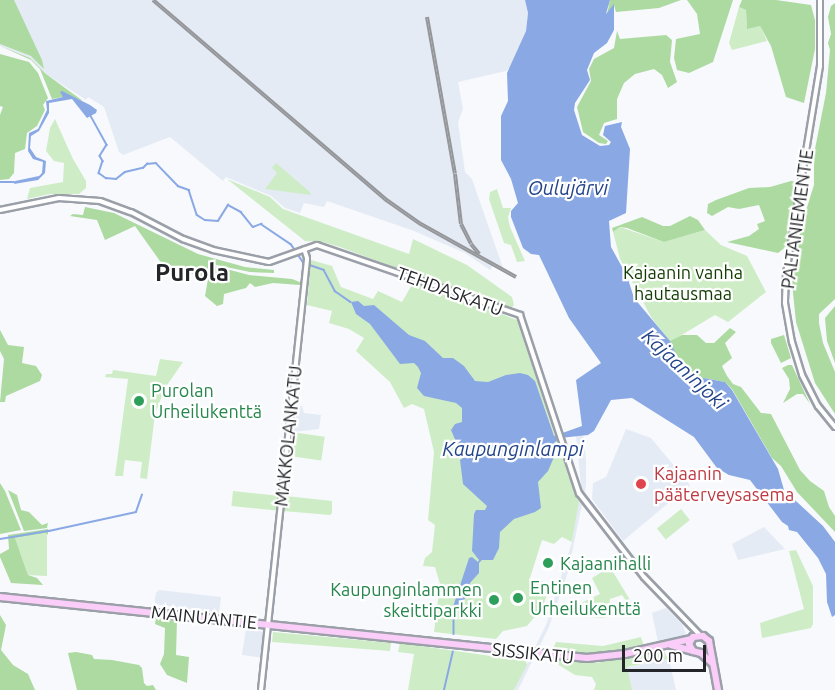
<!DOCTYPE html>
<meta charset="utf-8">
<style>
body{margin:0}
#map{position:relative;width:835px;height:690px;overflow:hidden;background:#f7f9fd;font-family:Ubuntu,sans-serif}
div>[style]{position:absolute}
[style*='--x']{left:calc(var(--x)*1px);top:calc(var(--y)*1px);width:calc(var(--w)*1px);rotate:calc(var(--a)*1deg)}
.built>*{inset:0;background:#e5ebf5;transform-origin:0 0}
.green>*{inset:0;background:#ceedc6;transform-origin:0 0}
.forest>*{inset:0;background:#acdaa0}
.water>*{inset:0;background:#8aa9e4}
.stream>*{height:1.5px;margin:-0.75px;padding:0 0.75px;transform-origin:0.75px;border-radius:0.75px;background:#8aa9e4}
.roads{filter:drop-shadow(2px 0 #9a9fa8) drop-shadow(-2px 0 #9a9fa8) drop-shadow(0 2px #9a9fa8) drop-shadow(0 -2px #9a9fa8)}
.tertiary>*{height:4px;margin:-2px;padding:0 2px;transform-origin:2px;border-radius:2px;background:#fff}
.primary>*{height:6px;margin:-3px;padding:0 3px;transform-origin:3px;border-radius:3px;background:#facef8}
.rail>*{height:4px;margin-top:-2px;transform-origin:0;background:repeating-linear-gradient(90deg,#fff 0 4.5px,#94969a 0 9px);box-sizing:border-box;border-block:2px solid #94969a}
.dots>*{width:16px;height:16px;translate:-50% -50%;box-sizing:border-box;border:3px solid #fff;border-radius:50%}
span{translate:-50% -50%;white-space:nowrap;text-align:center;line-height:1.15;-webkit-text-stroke:4.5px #fff;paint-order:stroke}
.street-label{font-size:18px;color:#232529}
.park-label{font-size:18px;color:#103c00}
.leisure-label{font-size:18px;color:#27864d}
.left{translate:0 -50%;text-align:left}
.right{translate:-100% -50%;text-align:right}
.health-label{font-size:18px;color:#be3a42}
.water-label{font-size:20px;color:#23448a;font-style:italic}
.district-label{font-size:24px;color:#232529;font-weight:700}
.scale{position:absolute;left:622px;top:645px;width:84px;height:27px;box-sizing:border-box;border:3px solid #232529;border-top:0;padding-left:8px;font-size:18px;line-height:21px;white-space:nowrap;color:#232529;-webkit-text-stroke:4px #fff;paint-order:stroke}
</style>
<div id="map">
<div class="built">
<i style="clip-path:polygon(0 0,525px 0,528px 13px,526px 31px,513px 64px,506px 71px,458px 82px,463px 109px,458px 122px,465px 172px,472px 179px,503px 268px,494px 264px,490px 270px,465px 253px,414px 231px,327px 201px,324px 207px,304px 203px,300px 213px,285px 208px,271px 196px,226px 177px,223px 181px,170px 137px,123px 155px,119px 152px,104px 107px,88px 97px,86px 100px,46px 74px,30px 58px,0 46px)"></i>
<i style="clip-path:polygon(298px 406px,302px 406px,304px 413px,321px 415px,319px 429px,293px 432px)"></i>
<i style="clip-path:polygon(626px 429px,651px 438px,690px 485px,623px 541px,592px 499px,593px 483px,606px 477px)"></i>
<i style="clip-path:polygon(583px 434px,586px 460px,586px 485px,568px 572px,549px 627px,518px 690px,514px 690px,546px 625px,572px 542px,581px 485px,576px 436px)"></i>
<i style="clip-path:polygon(764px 527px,785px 549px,738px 560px,732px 544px)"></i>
<i style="clip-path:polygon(159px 590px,221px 597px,219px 613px,154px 604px,156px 593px)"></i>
<i style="clip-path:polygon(666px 608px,682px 624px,686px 634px,684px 638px,658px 642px,652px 613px)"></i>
<i style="left:246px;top:629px;width:18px;height:26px;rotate:9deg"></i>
<i style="clip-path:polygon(669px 659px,676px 690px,609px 690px,601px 673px)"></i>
</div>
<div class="green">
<i style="clip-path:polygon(739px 7px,746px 10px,747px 28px,760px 26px,767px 41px,732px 50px,729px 43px)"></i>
<i style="clip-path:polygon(55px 119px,73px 159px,86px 181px,86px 188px,79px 194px,50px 194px,27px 199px,30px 188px,63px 182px,64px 163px,54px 161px,46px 151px,50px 128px)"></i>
<i style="clip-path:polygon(276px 163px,310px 192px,311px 195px,265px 189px,277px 173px,272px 168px)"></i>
<i style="clip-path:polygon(227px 179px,270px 197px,283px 209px,409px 254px,413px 239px,467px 265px,512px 297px,514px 305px,511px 308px,505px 309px,340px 247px,323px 242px,305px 241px)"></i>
<i style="clip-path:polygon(497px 189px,503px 208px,511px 208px,508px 217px,510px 227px,525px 261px,517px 262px,511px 245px,504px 243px,489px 199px,490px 192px)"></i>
<i style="clip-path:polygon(620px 227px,664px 242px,705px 230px,721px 245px,747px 256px,766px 292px,728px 322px,715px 315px,670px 342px,651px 317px,620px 259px,613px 232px)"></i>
<i style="clip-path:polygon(311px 260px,332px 266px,341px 287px,373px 299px,378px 291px,402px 302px,414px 281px,517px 320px,568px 475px,579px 501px,572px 542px,562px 537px,554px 544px,542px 540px,529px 581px,550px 587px,542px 608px,527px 626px,503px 631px,496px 639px,434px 632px,440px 584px,435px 567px,423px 566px,425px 558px,432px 552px,435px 525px,428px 520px,434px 452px,424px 409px,412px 404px,404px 408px,390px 382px,356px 351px,364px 338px,349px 329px,329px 323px,332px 311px,307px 305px)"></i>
<i style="clip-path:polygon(160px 359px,183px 362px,165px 388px,155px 414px,147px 479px,140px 478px,142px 462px,125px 460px,123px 476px,115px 476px,128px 379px,105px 377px,106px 374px,112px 374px,113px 370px,156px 376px)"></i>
<i style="left:291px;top:432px;width:34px;height:24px;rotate:8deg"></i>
<i style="left:233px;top:491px;width:45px;height:15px;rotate:6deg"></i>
<i style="clip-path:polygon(286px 496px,332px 501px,332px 513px,330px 515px,283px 511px)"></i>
<i style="left:681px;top:509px;width:14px;height:31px;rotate:51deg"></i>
<i style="clip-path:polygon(47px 533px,47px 576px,28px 575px,15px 538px)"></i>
<i style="clip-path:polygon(796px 550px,813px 586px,813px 624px,811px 628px,762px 638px,760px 623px,804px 609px,789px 551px)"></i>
<i style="clip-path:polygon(610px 567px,630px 600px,628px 603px,622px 595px,610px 599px,609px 608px,613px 616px,601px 618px,567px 615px,570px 604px,579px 604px,600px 594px,592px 578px)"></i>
<i style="clip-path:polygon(273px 632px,391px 643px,390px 651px,272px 642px)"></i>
<i style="clip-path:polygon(641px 637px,644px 646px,598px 654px,552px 651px,556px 642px,603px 646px)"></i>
<i style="clip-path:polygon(400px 643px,526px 661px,527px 665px,514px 690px,408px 690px,414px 654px,398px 652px)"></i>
<i style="clip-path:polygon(664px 651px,668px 659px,627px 667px,632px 690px,594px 690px,596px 684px,592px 677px,575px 675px,549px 659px,596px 663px)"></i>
</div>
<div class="forest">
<i style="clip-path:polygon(0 0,14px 0,42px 60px,44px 69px,31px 56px,0 44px)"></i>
<i style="clip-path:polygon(610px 0,681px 0,659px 8px,616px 12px,614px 5px,607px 14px)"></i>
<i style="clip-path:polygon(687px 0,733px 0,713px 62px,689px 73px,677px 70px,674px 58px,676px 39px,700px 34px,697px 14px)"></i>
<i style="clip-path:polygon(742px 0,776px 0,811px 5px,815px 20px,815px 49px,804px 103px,786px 97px,771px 46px,760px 26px,747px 29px,746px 10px,739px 7px)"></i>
<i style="clip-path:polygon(835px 3px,835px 299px,819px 314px,819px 323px,823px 343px,835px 372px,835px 414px,815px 383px,796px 322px,792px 283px,801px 226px,814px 185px,814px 154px,826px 93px,830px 50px,828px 43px,831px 34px,828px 17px,831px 6px)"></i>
<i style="clip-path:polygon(617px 31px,620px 39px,666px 35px,672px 40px,670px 62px,677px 82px,668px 88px,662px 75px,654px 69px,635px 74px,624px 83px,617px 99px,617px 119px,604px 123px,599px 135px,608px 141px,606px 144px,599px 143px,583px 132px,577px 107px,591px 81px,589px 69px,594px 59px,614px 48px)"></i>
<i style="clip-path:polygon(0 46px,30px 58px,46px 74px,83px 101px,65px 94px,63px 97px,52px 99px,40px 69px,31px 60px)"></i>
<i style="clip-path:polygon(0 54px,29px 62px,38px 73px,48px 98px,43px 105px,45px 110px,37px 126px,27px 133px,25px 149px,15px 153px,14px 173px,9px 179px,0 180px,0 115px,3px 107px,0 106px)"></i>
<i style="clip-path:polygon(791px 181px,797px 182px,793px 214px,788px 225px,787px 246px,778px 253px,727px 242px,749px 236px,759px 229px,757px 224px,765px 221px,759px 205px,739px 209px,728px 207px,712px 216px,707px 213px,708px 204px,716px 200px,749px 188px,770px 187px)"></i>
<i style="clip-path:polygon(85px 207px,114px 213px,198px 254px,245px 267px,274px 270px,274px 273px,250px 272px,207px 263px,211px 265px,249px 275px,292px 279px,302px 283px,300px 285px,273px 283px,255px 287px,250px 283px,246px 288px,224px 294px,223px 304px,217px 306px,205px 296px,208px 279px,162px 264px,135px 226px,105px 240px,97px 220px,70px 216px,73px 214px,83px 215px)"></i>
<i style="clip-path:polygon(690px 216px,698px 220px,705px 230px,664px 242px,627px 228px,620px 227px,613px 232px,612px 228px,642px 217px,663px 226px,670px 226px)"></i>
<i style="clip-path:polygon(835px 306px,835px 363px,827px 341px,825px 318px)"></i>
<i style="clip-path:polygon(730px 328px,736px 332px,725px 343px,732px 358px,722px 366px,727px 376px,733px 384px,741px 387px,761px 413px,771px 414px,800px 470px,810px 481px,824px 491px,829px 507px,835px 516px,835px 532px,797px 492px,781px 466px,772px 458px,732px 389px,725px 382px,698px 377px,685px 370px,671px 349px,670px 341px,682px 335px,697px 335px,706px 343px,714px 343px)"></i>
<i style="clip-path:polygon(0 330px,8px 345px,24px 347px,22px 363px,36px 366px,42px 375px,40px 381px,6px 396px,5px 402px,0 402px,4px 359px,0 351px)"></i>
<i style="clip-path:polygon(784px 335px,791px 358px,781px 363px,771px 343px,771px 339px)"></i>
<i style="clip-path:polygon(788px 365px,792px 365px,810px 404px,803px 394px,797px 394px,783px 403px,790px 389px,789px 379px,782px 368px)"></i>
<i style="clip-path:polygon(0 483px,5px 491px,21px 530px,0 534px)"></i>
<i style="clip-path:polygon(8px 490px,17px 495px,21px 510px,29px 512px,42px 525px,48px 523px,47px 528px,24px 531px)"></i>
<i style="clip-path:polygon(48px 529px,48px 535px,46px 533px,15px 538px,28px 575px,37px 578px,43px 585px,11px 583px,0 557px,0 554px,9px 549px,8px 535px)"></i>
<i style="clip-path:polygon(0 615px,6px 625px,1px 650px,13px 665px,28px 674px,35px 690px,0 690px)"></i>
<i style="clip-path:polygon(156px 618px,177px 620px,176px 655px,189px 657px,187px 683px,167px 675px,160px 664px,164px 654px,165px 628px,155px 624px)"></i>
<i style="clip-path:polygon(76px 652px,92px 655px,94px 659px,112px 660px,139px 665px,142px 668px,144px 683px,147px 686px,153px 685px,156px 690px,77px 690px,68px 653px)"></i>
</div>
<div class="water">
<i style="clip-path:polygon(525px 0,610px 0,606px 14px,614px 4px,614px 30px,607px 43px,594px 53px,587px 70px,590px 80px,575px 103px,574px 110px,582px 135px,600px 146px,609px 145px,611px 142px,603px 135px,605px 126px,622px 122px,621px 127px,630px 149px,626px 213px,609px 221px,611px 247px,627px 276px,634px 298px,670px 341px,682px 367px,698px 377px,725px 382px,732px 390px,778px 469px,784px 490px,823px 526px,835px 542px,835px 615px,832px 617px,827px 602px,826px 574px,818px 558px,797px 532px,789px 530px,788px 526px,782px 522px,750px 480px,729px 475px,717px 468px,694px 437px,632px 398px,611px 400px,594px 431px,588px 435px,560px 438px,554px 443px,554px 457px,548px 471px,538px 482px,541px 508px,535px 512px,514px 519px,500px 532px,499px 548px,493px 560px,482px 560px,479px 563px,479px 573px,470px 583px,466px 597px,454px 617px,452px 610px,469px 558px,472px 557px,478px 562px,479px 560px,472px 551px,474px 514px,476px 510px,485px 510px,487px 506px,463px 484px,460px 460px,473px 451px,457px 444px,451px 430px,455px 424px,462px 422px,462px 408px,456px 403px,424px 396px,417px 388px,421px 373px,418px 367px,414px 363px,400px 364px,370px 324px,356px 314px,351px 302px,358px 301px,364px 306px,374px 305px,409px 335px,425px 341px,443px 358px,453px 358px,464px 366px,475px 381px,488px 382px,506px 375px,520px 373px,528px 375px,535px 381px,554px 436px,582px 426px,576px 380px,601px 363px,569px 318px,539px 255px,531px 254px,523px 248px,511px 217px,511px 211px,518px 203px,511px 179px,501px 160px,501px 116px,508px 101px,507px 73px,526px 31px,528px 13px)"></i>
<i style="clip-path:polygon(62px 91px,90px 105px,97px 110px,96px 113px,87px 118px,72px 99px,49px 103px,49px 113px,39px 131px,31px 136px,30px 148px,36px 157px,46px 161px,45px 173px,38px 180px,14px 184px,15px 181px,39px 176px,42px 173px,43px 162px,33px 159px,28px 151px,29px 133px,38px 129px,47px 110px,46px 101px,63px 97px,60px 92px)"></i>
</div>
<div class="stream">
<i style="--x:91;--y:116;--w:33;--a:61"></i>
<i style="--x:107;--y:145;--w:13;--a:122"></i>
<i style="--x:100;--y:156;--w:6;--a:59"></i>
<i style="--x:103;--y:161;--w:13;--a:108"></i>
<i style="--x:99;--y:173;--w:9;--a:36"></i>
<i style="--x:106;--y:178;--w:10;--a:6"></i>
<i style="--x:116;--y:179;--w:11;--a:-38"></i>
<i style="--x:125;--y:172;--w:18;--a:-13"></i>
<i style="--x:143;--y:168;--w:6;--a:-45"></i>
<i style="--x:147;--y:164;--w:9;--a:-6"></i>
<i style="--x:156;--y:163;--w:32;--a:46"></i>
<i style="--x:178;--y:186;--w:12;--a:20"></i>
<i style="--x:189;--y:190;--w:26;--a:72"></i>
<i style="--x:197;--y:215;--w:9;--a:32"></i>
<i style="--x:205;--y:220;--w:13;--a:4"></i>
<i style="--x:218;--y:221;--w:19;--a:-58"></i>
<i style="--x:228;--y:205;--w:15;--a:28"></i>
<i style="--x:241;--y:212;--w:19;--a:51"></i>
<i style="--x:253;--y:227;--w:9;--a:-21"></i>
<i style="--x:261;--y:224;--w:36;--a:34"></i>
<i style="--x:291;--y:244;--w:23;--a:56"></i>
<i style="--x:304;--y:263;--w:21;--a:19"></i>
<i style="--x:324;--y:270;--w:24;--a:62"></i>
<i style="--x:335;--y:291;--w:19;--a:35"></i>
<i style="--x:0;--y:182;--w:14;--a:0"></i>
<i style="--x:0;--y:539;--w:50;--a:-9.3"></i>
<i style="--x:49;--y:531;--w:89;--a:-12.3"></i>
<i style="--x:136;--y:512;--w:18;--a:-71"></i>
<i style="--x:454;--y:617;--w:17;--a:90"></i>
<i style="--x:444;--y:690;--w:39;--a:-77"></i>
</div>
<div class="roads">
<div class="tertiary">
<i style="--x:820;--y:0;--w:66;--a:90"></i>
<i style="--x:820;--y:66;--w:210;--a:99.3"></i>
<i style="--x:786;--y:273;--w:30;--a:92"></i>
<i style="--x:785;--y:303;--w:40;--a:80"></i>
<i style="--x:792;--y:342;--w:34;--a:73"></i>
<i style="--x:802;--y:375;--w:35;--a:63"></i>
<i style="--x:818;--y:406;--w:27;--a:51"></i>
<i style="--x:0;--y:210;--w:60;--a:-11.5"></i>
<i style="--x:59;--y:198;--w:41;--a:4.2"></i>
<i style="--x:100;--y:201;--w:33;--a:20"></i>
<i style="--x:131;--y:212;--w:59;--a:27.4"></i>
<i style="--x:183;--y:239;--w:32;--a:20"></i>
<i style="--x:213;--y:250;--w:57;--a:12.1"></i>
<i style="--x:269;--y:262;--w:51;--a:-19.5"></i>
<i style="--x:317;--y:245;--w:215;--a:19"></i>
<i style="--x:520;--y:315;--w:188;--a:71.7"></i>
<i style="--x:579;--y:493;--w:106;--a:52.3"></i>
<i style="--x:644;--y:577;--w:81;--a:46"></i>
<i style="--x:261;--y:690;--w:434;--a:-83.9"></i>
<i style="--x:307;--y:258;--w:9;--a:-108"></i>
</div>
<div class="primary">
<i style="--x:0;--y:597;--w:590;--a:5.93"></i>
<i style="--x:587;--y:658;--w:38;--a:-6"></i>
<i style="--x:625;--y:654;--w:68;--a:-12.8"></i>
<i style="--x:671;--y:645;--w:31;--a:15"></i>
<i style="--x:701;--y:653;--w:15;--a:42"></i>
<i style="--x:693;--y:651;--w:8;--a:-120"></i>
<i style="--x:689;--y:644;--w:8;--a:-60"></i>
<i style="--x:693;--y:637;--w:10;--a:-6"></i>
<i style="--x:703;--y:636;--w:8;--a:40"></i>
<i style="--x:709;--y:641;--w:50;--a:79.6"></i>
</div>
</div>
<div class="rail">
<i style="--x:153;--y:0;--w:306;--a:40.6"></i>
<i style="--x:385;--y:199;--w:42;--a:35.2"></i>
<i style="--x:419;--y:223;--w:111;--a:29.1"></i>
<i style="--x:427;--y:17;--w:159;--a:79.9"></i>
<i style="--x:455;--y:174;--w:50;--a:83.2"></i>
<i style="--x:461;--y:224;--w:22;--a:63"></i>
<i style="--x:471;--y:244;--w:13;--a:51"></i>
</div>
<div class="dots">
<i style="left:139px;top:401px;background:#2e9e5b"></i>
<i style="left:641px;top:484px;background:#e0444e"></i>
<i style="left:548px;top:563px;background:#2e9e5b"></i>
<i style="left:518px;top:598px;background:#2e9e5b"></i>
<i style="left:494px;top:600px;background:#2e9e5b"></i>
</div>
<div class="street-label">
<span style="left:797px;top:219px;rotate:-82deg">PALTANIEMENTIE</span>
<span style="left:450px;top:291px;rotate:20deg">TEHDASKATU</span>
<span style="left:288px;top:436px;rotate:-84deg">MAKKOLANKATU</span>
<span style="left:204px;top:617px;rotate:6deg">MAINUANTIE</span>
<span style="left:533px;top:653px;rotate:6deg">SISSIKATU</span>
</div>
<div class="park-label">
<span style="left:683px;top:283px">Kajaanin vanha<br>hautausmaa</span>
</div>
<div class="leisure-label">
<span class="left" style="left:151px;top:401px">Purolan<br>Urheilukenttä</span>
<span class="left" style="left:560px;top:563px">Kajaanihalli</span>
<span class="left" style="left:530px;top:598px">Entinen<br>Urheilukenttä</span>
<span class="right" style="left:482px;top:600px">Kaupunginlammen<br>skeittiparkki</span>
</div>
<div class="health-label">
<span class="left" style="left:654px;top:484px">Kajaanin<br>pääterveysasema</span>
</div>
<div class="water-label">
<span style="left:568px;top:187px">Oulujärvi</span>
<span style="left:685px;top:369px;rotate:43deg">Kajaaninjoki</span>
<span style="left:513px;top:448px">Kaupunginlampi</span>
</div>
<div class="district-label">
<span style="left:192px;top:273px">Purola</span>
</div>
<div class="scale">200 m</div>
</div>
